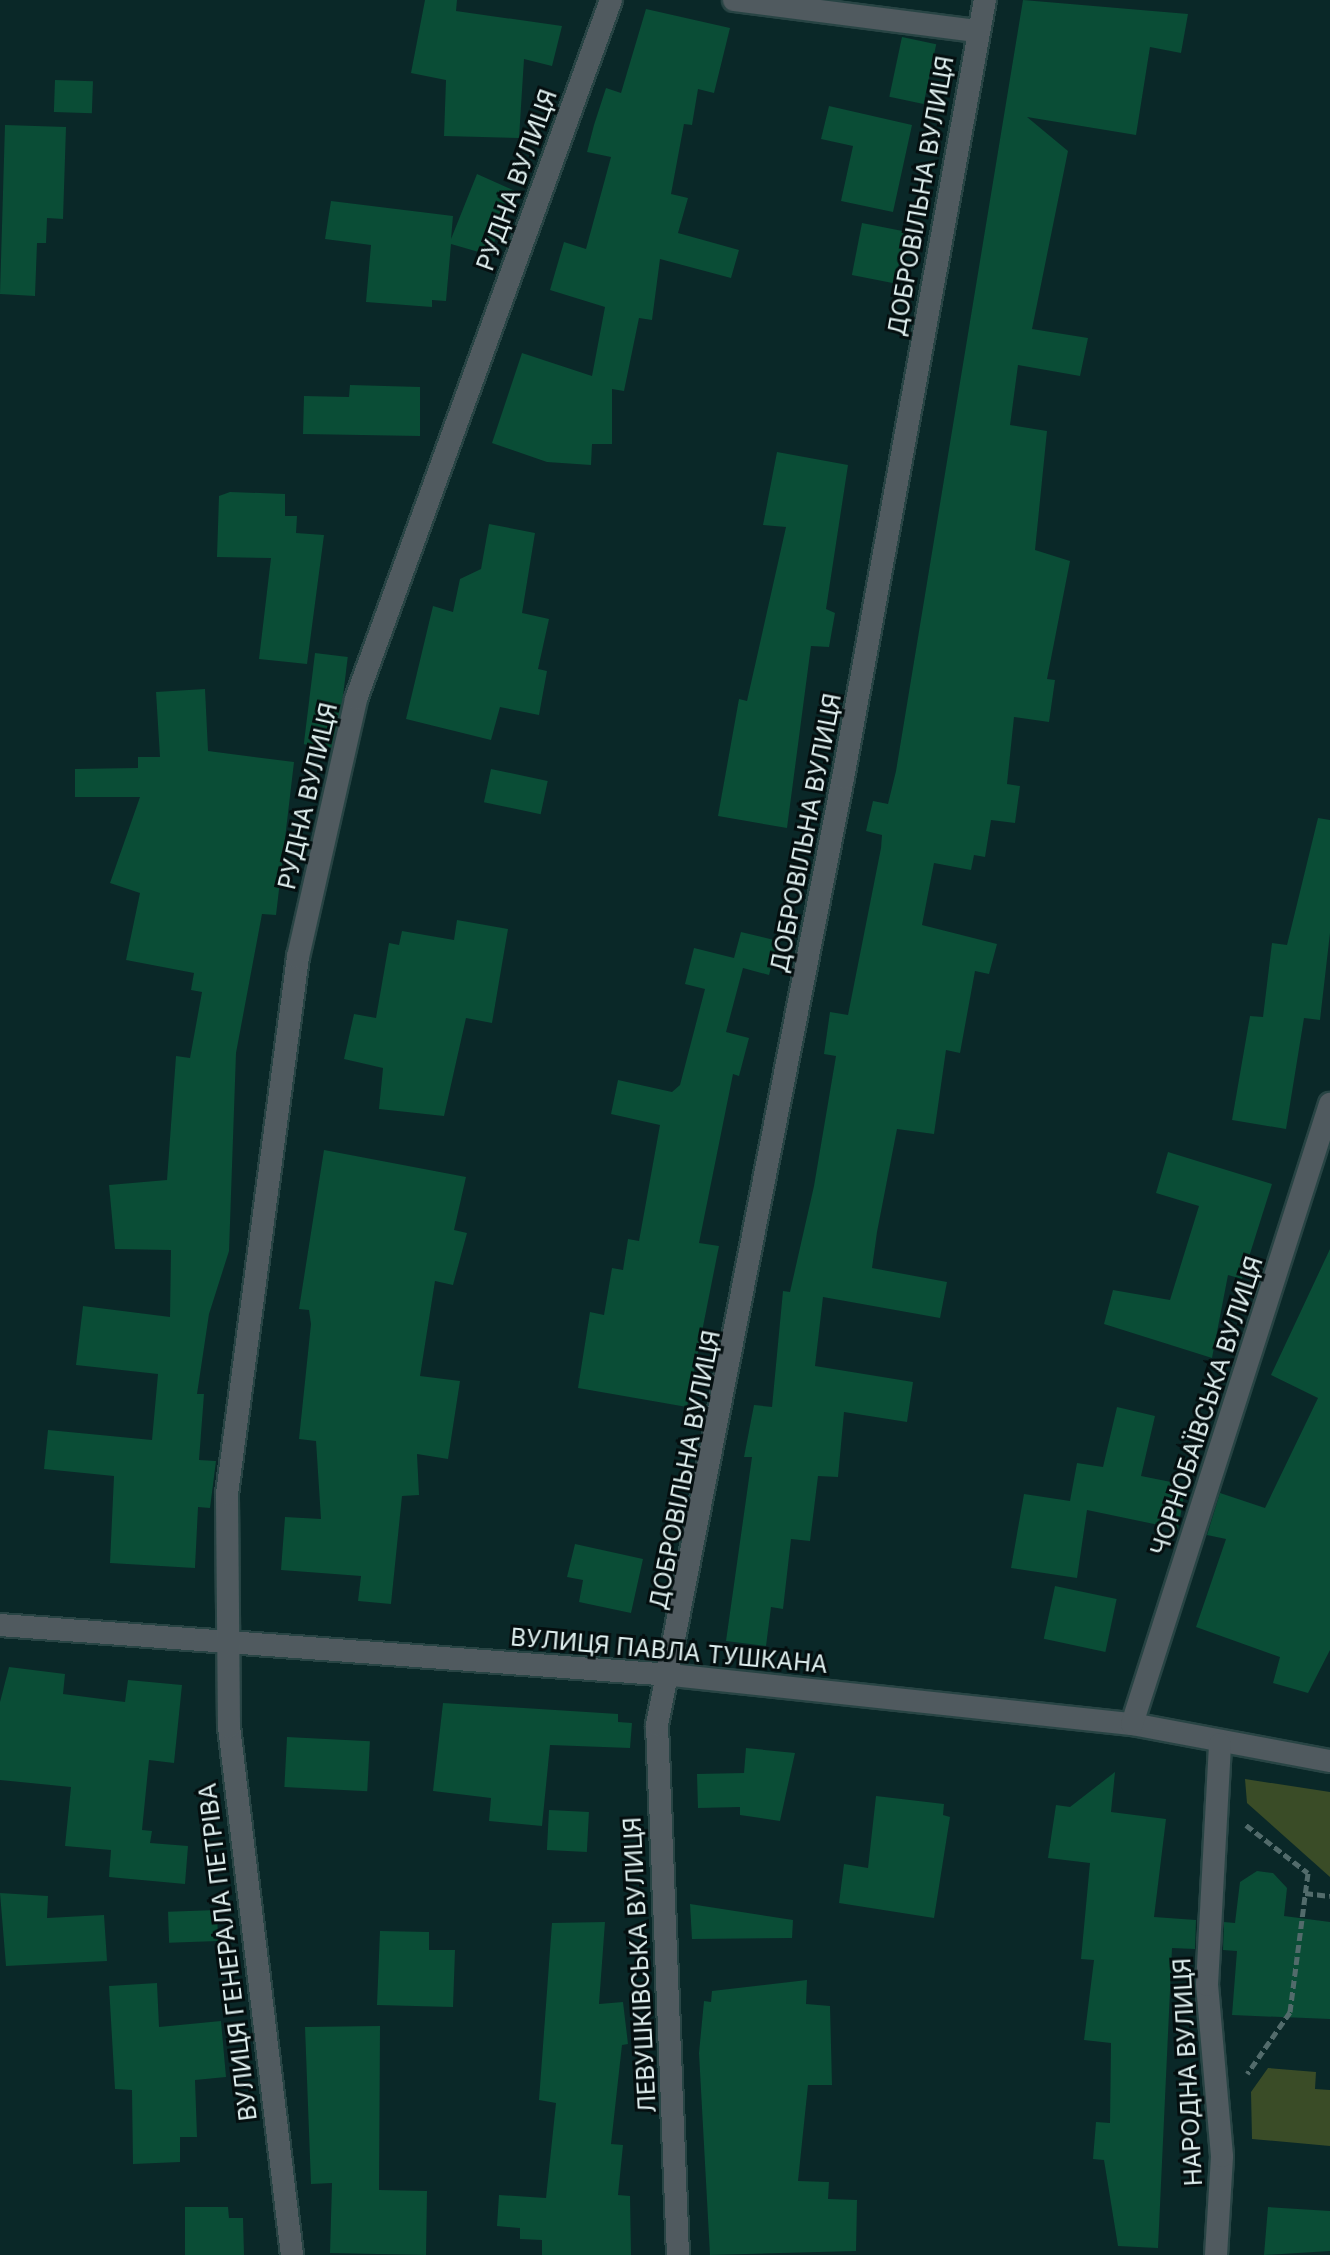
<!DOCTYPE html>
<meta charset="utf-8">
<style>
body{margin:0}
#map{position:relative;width:1330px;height:2255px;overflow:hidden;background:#0a2828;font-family:Inter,sans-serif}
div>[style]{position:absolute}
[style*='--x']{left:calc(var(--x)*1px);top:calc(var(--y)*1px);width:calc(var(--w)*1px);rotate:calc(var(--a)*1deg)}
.green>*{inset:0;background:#3a4c27}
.building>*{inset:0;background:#0a4d36;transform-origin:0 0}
.path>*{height:5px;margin-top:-2.5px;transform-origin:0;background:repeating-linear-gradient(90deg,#526b6b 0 8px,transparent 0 12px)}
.roads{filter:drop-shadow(2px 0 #284444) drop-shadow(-2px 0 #284444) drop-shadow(0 2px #284444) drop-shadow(0 -2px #284444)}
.service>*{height:22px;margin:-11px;padding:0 11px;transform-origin:11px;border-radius:11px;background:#505a5f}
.minor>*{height:22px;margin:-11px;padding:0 11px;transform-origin:11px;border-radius:11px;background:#505a5f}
span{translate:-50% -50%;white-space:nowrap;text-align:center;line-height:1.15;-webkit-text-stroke:6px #040e0f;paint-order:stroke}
.street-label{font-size:24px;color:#deeeee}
</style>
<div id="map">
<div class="green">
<i style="clip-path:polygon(1245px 1779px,1330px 1792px,1330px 1877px,1247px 1803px)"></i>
<i style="clip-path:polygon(1268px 2068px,1316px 2072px,1315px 2089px,1330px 2090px,1330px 2146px,1252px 2139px,1251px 2092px)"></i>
</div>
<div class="building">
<i style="clip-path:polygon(425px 0,457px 0,456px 11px,562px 26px,552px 66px,524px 59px,519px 138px,444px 136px,446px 80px,411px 73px)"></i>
<i style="clip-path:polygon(1023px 0,1188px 14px,1181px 53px,1150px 47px,1136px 135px,1027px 117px,1068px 151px,1032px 329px,1088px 338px,1080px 376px,1018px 365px,1010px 425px,1047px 431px,1035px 550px,1070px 561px,1047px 679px,1055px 680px,1049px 722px,1014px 717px,1007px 784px,1020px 786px,1015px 823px,991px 820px,985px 857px,974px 855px,971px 870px,934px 863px,922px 925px,997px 944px,989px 974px,975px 971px,960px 1053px,946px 1050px,934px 1134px,897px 1129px,877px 1232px,872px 1268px,947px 1282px,940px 1318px,823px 1297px,815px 1366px,913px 1382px,907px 1422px,844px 1412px,838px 1477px,818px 1476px,810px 1541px,791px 1539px,783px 1609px,771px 1607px,766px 1646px,726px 1641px,752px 1457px,744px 1457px,754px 1405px,772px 1407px,783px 1291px,790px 1292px,814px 1186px,836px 1056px,824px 1054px,830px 1012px,848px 1015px,881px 848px,882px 835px,866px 831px,873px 801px,888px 804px,896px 771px)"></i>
<i style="clip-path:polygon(646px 9px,730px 28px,714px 93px,698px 89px,692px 125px,684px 124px,671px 194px,688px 198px,678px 233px,739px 250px,731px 278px,660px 259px,652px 320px,639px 318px,624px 391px,612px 389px,612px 444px,592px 444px,591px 465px,547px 462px,492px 443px,522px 353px,592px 376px,605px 307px,550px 290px,564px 242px,586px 249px,611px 157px,587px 152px,594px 125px,606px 88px,621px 93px)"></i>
<i style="left:902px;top:37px;width:35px;height:61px;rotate:12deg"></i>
<i style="left:55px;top:80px;width:38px;height:32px;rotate:2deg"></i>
<i style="clip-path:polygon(829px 106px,912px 125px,893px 212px,841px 201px,853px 146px,821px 139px)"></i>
<i style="clip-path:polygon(5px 125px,66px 127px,63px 219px,47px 218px,46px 243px,37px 243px,35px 296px,0 294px)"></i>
<i style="clip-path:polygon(477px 174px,515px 191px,489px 255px,451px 244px,446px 301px,432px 300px,432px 307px,366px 302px,371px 245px,325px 239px,331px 201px,453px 216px,451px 239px)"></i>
<i style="left:862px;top:223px;width:44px;height:53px;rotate:11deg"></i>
<i style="clip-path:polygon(350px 385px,420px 387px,420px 436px,303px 434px,304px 396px,349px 397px)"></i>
<i style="clip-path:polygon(777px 452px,848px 465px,826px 609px,835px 613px,829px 647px,811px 646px,787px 828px,718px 816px,739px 699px,747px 701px,786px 527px,763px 525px)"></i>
<i style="clip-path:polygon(230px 492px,285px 494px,285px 516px,297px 516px,296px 533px,324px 535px,307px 664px,259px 659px,271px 558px,217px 557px,219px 496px)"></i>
<i style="clip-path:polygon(489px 524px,535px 533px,522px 613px,549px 619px,538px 669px,547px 671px,539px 715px,500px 707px,491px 740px,406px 719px,433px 606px,453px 612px,460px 579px,481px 569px)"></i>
<i style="left:315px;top:653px;width:33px;height:92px;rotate:7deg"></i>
<i style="clip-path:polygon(205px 689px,208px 751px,294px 762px,276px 915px,262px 914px,236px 1053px,229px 1251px,209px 1314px,197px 1394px,204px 1394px,199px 1460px,216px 1461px,210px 1508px,198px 1507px,195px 1568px,110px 1563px,114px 1476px,44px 1469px,48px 1430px,152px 1440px,158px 1374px,76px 1365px,83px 1306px,170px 1317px,171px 1250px,115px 1249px,109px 1185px,167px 1180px,176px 1056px,190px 1058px,202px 992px,191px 990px,194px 973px,126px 960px,140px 893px,110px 883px,140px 797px,75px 797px,75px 769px,138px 768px,138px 757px,160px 757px,156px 692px)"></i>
<i style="left:491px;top:769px;width:58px;height:34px;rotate:12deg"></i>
<i style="clip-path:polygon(1318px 818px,1330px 820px,1330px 933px,1320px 1020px,1304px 1018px,1286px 1129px,1232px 1120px,1250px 1016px,1263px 1017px,1272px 943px,1287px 945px)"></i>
<i style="clip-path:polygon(457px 920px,508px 929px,492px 1023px,466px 1018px,444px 1116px,379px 1109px,383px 1068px,344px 1059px,354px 1014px,376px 1018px,389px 943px,399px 945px,402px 931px,454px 940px)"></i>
<i style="clip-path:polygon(741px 932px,778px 941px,769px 975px,743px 968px,726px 1032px,749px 1038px,739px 1076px,733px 1074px,699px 1243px,719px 1246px,687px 1407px,578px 1388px,590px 1312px,604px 1315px,612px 1268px,623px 1270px,628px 1239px,639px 1241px,660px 1125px,611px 1114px,618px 1080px,672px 1092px,680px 1085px,705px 989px,685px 984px,694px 948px,734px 958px)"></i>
<i style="clip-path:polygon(324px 1150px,466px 1177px,454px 1230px,467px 1233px,453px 1285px,435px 1281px,420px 1376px,460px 1381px,448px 1459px,417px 1454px,419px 1495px,402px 1496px,391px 1604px,358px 1601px,361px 1576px,281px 1570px,285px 1517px,321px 1519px,316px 1441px,299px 1439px,311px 1324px,309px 1310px,299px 1309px)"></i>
<i style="clip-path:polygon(1168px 1152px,1272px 1184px,1242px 1279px,1228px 1275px,1212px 1358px,1104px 1324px,1113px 1290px,1170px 1300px,1199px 1206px,1156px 1193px)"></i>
<i style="clip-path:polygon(1330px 1249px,1330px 1650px,1308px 1693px,1273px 1683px,1280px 1657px,1196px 1627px,1226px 1539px,1207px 1535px,1220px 1493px,1265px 1508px,1318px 1398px,1271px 1375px)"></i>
<i style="clip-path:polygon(1117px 1407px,1155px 1416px,1141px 1476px,1186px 1485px,1178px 1529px,1087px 1510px,1077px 1578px,1011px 1568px,1024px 1494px,1070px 1501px,1077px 1463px,1103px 1467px)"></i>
<i style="clip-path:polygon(575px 1544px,643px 1559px,631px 1613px,579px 1602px,583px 1580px,567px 1577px)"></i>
<i style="left:1055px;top:1586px;width:63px;height:54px;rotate:12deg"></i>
<i style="clip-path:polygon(9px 1667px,65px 1674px,63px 1694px,125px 1702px,128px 1680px,182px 1685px,174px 1763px,149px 1760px,142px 1830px,152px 1831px,150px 1843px,188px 1846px,185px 1884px,109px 1877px,111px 1850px,65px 1846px,71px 1787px,0 1780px,0 1702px)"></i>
<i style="clip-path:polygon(443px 1703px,618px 1714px,618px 1722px,632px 1723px,630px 1748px,550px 1745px,542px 1826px,489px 1821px,491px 1798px,433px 1791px)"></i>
<i style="left:287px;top:1737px;width:83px;height:50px;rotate:3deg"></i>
<i style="clip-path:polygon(746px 1748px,795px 1753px,780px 1821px,740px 1815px,740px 1807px,698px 1808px,697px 1774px,744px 1773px)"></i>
<i style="clip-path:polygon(1115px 1772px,1111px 1812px,1166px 1819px,1154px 1917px,1196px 1920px,1195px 1949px,1172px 1948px,1158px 2248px,1118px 2246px,1104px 2160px,1093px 2159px,1096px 2122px,1110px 2123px,1111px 2043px,1084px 2040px,1094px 1960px,1081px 1959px,1090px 1863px,1048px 1858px,1056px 1805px,1070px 1807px)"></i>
<i style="clip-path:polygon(876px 1796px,944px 1804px,943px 1815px,950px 1817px,934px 1918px,839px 1903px,844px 1864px,868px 1868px)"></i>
<i style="left:549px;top:1810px;width:40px;height:40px;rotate:3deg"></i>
<i style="clip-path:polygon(1257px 1871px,1273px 1873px,1287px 1888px,1284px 1916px,1330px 1922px,1330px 2019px,1232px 2015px,1237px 1951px,1223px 1950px,1224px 1922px,1235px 1923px,1240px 1882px)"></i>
<i style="clip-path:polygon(0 1893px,48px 1896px,47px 1918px,104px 1915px,107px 1961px,6px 1966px)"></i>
<i style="clip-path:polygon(690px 1904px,793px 1920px,792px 1938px,692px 1939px)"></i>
<i style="left:217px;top:1910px;width:31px;height:49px;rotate:88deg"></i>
<i style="clip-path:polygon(605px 1922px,599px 2004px,623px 2002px,628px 2044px,622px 2045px,611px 2144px,623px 2145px,618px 2195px,630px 2196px,631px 2255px,542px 2255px,542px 2240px,520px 2239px,520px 2228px,497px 2226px,499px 2195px,546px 2198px,556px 2103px,539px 2100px,552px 1923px)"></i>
<i style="clip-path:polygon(380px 1931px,429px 1932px,429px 1950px,455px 1950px,453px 2007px,377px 2005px)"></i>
<i style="clip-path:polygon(807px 1980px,806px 2004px,830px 2006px,832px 2085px,808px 2085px,798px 2181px,829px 2182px,828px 2199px,857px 2200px,856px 2251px,710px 2255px,699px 2053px,704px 2001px,711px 2002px,712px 1991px)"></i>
<i style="clip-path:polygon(157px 1983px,159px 2027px,221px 2021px,226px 2077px,195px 2080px,197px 2137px,180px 2137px,180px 2162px,133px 2164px,132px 2090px,115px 2089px,109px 1986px)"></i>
<i style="clip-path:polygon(380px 2026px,379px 2190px,427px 2191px,426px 2255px,330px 2253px,332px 2183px,311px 2184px,305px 2027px)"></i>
<i style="clip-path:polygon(185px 2207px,228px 2207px,229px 2218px,243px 2218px,244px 2255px,185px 2255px)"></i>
<i style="clip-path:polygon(1268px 2207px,1330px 2211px,1330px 2251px,1264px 2255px)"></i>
</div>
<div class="path">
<i style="--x:1246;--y:1825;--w:78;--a:37.7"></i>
<i style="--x:1308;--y:1873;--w:140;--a:97.4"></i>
<i style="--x:1290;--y:2012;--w:75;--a:124.7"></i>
<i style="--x:1305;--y:1893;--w:25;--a:7"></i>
</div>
<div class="roads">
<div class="service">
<i style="--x:734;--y:0;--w:245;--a:7.3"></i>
</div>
<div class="minor">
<i style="--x:0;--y:1625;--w:674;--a:4.26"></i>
<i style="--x:672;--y:1675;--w:463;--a:6.1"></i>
<i style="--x:1132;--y:1724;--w:201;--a:10.6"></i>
<i style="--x:1132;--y:1724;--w:651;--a:-72.29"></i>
<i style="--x:292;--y:2255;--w:532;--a:-96.8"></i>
<i style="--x:229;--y:1727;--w:233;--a:-90.5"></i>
<i style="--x:227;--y:1494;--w:542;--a:-82.47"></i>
<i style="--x:298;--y:957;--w:264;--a:-77.3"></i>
<i style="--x:356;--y:699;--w:744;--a:-69.96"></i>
<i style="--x:678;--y:2255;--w:530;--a:-92.27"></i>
<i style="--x:657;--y:1725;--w:965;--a:-78.89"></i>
<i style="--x:843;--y:778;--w:791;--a:-79.66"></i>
<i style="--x:1216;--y:2255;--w:99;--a:-86.5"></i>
<i style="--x:1222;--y:2156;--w:172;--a:-95"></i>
<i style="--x:1207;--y:1985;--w:241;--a:-86.9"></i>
</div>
</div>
<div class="street-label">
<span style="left:517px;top:180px;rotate:-70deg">РУДНА ВУЛИЦЯ</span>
<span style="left:921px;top:196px;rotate:-80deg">ДОБРОВІЛЬНА ВУЛИЦЯ</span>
<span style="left:308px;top:796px;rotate:-77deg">РУДНА ВУЛИЦЯ</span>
<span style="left:806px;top:833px;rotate:-79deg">ДОБРОВІЛЬНА ВУЛИЦЯ</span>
<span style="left:1207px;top:1406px;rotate:-72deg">ЧОРНОБАЇВСЬКА ВУЛИЦЯ</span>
<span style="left:685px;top:1470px;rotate:-79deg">ДОБРОВІЛЬНА ВУЛИЦЯ</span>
<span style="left:669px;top:1651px;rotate:5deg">ВУЛИЦЯ ПАВЛА ТУШКАНА</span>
<span style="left:228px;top:1952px;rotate:-97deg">ВУЛИЦЯ ГЕНЕРАЛА ПЕТРІВА</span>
<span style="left:640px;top:1965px;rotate:-93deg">ЛЕВУШКІВСЬКА ВУЛИЦЯ</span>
<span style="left:1188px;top:2072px;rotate:-93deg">НАРОДНА ВУЛИЦЯ</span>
</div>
</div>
